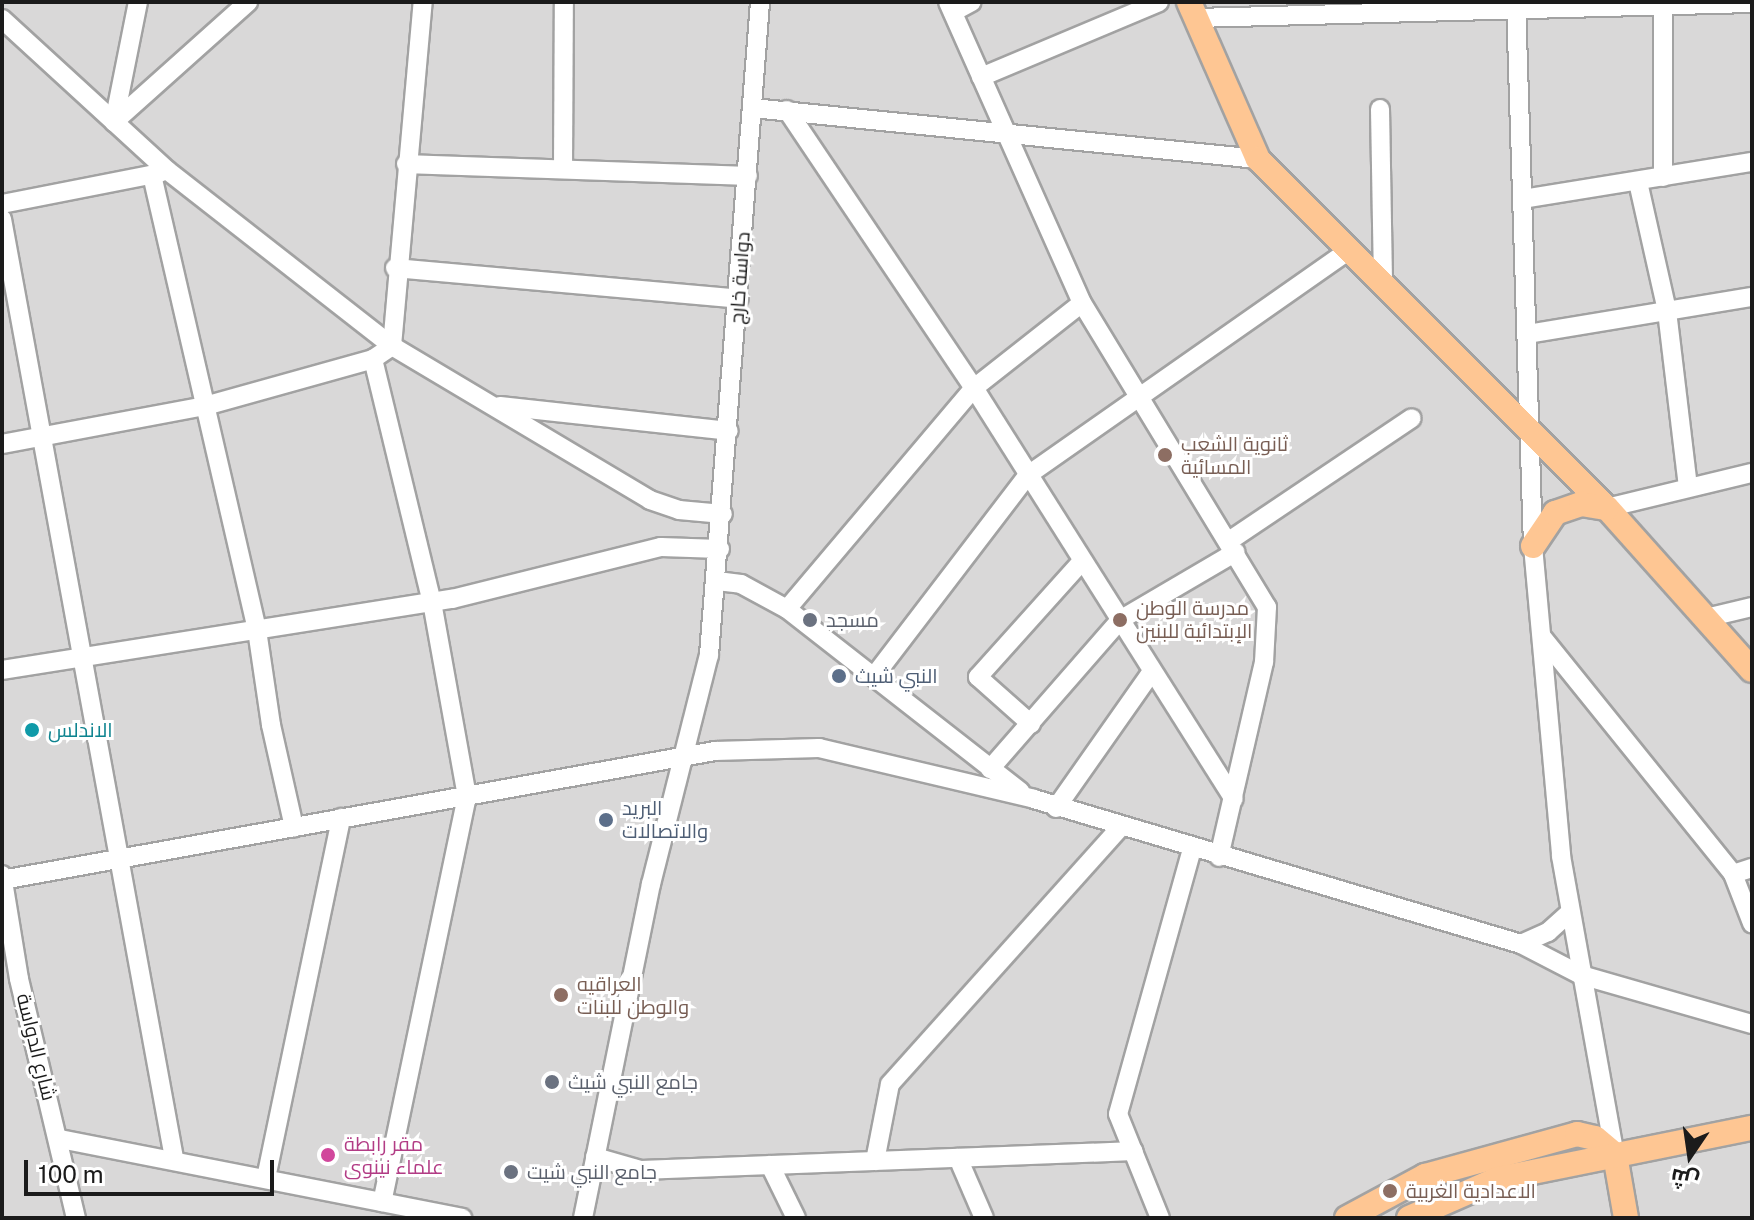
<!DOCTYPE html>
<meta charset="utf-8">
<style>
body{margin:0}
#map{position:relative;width:1754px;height:1220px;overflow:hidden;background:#ede7e0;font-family:"Public Sans",Cairo,sans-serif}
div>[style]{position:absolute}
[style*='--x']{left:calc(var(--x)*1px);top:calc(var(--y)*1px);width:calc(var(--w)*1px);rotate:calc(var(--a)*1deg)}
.residential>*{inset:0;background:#d9d8d8;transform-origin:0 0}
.roads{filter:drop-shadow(2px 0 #a2a2a2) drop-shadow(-2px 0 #a2a2a2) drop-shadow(0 2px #a2a2a2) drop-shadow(0 -2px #a2a2a2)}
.minor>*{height:18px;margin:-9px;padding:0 9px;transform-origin:9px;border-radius:9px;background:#fff}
.major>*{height:24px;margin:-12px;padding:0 12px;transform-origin:12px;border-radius:12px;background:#fec693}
.dots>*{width:22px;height:22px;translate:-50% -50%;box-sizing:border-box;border:4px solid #fff;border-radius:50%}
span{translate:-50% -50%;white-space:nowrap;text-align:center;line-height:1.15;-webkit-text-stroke:6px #fff;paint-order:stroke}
.street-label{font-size:20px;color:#1b1b1b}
.education-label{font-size:20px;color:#785e54}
.left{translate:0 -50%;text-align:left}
.worship-label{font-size:20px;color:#5b616d}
.service-label{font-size:20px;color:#4e5e75}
.culture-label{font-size:20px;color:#0d838f}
.hotel-label{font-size:20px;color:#b23c85}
.frame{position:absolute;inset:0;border:4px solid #1b1b1b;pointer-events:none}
.north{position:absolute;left:1650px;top:1116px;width:80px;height:80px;-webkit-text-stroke:6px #fff;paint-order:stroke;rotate:193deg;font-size:22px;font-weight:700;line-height:32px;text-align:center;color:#1b1b1b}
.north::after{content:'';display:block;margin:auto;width:28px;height:36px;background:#1b1b1b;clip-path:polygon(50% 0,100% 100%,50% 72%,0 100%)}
.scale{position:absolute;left:24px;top:1160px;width:250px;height:36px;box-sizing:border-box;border:4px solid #1b1b1b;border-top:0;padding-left:10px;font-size:24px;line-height:28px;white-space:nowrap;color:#1b1b1b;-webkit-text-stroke:6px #fff;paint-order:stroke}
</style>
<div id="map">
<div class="residential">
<i style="left:2px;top:2px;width:1750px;height:1216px"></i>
</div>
<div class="roads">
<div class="minor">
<i style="--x:948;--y:2;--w:329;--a:66"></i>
<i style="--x:1082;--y:303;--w:356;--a:58.7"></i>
<i style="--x:1267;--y:607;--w:55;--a:93.1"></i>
<i style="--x:1264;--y:662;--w:200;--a:103"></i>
<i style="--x:1516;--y:2;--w:544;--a:88.21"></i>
<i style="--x:1533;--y:546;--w:311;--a:84.8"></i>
<i style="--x:1561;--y:856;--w:304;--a:79.8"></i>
<i style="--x:1663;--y:2;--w:175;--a:90"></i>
<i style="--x:953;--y:12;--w:21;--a:-28"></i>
<i style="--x:1196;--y:18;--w:556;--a:-1.55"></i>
<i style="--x:2;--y:19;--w:225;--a:42.5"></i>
<i style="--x:168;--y:171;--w:284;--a:38"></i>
<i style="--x:392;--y:346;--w:300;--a:30.8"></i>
<i style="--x:650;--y:500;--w:31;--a:19"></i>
<i style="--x:679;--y:510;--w:44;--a:5.2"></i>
<i style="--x:981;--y:77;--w:193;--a:-22.8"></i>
<i style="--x:753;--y:108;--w:508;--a:5.77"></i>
<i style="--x:1380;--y:109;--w:175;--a:89"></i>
<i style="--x:787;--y:110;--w:335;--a:56.1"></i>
<i style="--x:974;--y:388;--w:486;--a:57.7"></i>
<i style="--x:114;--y:122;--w:180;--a:-41.8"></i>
<i style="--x:114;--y:122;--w:122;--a:-78.7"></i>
<i style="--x:406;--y:164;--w:342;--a:2"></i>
<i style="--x:563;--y:168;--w:166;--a:-89.7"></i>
<i style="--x:152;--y:175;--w:467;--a:77"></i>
<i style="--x:257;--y:630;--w:96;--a:81.6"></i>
<i style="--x:271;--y:725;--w:105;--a:77.3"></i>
<i style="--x:1638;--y:182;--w:132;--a:77.3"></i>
<i style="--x:1667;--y:311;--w:176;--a:83.2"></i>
<i style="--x:1523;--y:199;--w:232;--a:-9.2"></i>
<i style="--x:2;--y:204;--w:161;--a:-11.1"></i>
<i style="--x:2;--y:219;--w:955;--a:79.62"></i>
<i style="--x:395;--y:268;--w:345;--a:5.1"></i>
<i style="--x:1528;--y:334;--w:227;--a:-9.4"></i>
<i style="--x:373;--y:359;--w:250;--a:76.4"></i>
<i style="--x:432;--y:602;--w:197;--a:79.8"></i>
<i style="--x:467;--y:796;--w:415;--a:101.8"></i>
<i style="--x:500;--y:406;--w:230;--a:6.2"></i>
<i style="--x:2;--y:444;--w:207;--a:-10.6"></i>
<i style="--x:205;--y:406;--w:174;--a:-15.6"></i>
<i style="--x:373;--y:359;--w:23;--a:-34"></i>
<i style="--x:392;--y:346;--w:345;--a:-84.9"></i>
<i style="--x:1607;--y:508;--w:149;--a:-13.6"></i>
<i style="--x:1229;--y:541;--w:220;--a:-33.9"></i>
<i style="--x:717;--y:581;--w:24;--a:7"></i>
<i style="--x:741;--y:584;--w:52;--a:28.5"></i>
<i style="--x:787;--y:609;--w:296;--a:38"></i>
<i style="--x:787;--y:609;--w:289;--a:-49.8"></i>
<i style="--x:974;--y:388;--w:137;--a:-38.2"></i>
<i style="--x:1710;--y:617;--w:43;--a:-13.4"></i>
<i style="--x:1542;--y:637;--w:304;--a:51.1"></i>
<i style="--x:1733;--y:874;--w:53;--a:68.8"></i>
<i style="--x:2;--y:670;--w:456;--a:-9"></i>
<i style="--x:452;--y:599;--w:215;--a:-14"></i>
<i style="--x:661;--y:547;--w:59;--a:1.9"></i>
<i style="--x:875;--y:675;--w:252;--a:-52.6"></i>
<i style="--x:1028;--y:475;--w:392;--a:-35"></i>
<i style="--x:1031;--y:724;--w:71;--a:-138.4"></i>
<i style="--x:978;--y:677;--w:156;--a:-48.1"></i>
<i style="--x:990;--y:769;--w:198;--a:-48.9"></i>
<i style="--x:1120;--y:620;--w:134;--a:-30.4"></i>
<i style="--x:1056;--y:808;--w:165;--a:-54.9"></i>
<i style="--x:1733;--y:874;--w:20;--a:-18"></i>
<i style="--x:2;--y:875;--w:105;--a:80.7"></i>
<i style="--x:19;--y:979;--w:246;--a:76.6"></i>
<i style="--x:2;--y:880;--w:725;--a:-10.26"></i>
<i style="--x:715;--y:751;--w:104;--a:-1.7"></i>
<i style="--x:819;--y:748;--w:221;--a:13.3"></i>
<i style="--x:1034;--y:799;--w:508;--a:16.58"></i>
<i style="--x:1521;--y:944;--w:68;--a:27.3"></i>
<i style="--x:1581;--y:975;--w:178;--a:16"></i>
<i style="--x:1521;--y:944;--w:30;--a:-24"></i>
<i style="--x:1548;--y:932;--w:30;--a:-42"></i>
<i style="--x:60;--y:1139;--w:410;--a:11.1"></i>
<i style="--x:595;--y:1157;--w:48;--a:15.8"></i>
<i style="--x:641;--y:1170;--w:493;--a:-2.2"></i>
<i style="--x:958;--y:1158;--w:65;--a:66.6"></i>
<i style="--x:875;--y:1161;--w:78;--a:-79"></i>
<i style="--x:890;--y:1084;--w:343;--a:-48.1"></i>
<i style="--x:770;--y:1165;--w:59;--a:63.9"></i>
<i style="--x:266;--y:1178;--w:368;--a:-78.2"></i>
<i style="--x:583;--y:1218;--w:341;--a:-78.5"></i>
<i style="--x:651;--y:884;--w:236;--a:-75.8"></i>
<i style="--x:709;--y:655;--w:655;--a:-85.53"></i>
<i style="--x:1160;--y:1218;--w:112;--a:-112"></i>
<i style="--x:1118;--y:1114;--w:275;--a:-74.4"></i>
</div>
<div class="major">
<i style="--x:1189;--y:2;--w:171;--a:66.3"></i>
<i style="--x:1258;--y:159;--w:494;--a:45"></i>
<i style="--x:1607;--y:508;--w:217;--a:48.2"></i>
<i style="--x:1533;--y:546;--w:40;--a:-56"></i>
<i style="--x:1555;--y:513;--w:28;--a:-19"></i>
<i style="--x:1581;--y:504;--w:26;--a:9"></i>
<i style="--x:1347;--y:1218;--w:89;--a:-28.3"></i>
<i style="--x:1425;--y:1176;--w:158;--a:-15.4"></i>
<i style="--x:1577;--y:1134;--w:18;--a:13"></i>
<i style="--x:1595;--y:1138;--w:26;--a:40"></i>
<i style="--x:1615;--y:1155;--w:64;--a:80.1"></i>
<i style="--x:1409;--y:1218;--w:97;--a:-23.7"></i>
<i style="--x:1498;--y:1179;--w:259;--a:-11.4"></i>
</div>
</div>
<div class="dots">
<i style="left:1165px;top:455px;background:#8d6e63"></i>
<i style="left:810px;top:620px;background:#6b7280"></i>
<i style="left:1120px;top:620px;background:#8d6e63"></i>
<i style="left:839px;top:676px;background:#5c6f8a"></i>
<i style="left:32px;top:730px;background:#0f9aa8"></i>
<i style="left:606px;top:820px;background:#5c6f8a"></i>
<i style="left:561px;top:995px;background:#8d6e63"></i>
<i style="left:552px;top:1082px;background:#6b7280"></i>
<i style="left:328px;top:1155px;background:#d1479c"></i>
<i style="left:511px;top:1172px;background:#6b7280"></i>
<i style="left:1390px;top:1191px;background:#8d6e63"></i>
</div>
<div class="street-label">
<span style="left:740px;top:278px;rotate:-86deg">دواسة خارج</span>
<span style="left:36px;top:1047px;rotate:76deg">شارع الدواسة</span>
</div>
<div class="education-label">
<span class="left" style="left:1181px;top:456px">ثانوية الشعب<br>المسائية</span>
<span class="left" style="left:1136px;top:620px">مدرسة الوطن<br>الإبتدائية للبنين</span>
<span class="left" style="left:577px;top:996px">العراقيه<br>والوطن للبنات</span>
<span class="left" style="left:1406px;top:1191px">الاعدادية الغربية</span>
</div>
<div class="worship-label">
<span class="left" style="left:826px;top:620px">مسجد</span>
<span class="left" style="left:568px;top:1082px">جامع النبي شيث</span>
<span class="left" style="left:527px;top:1172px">جامع النبي شيت</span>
</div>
<div class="service-label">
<span class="left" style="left:855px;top:676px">النبي شيث</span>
<span class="left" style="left:622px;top:820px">البريد<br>والاتصالات</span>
</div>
<div class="culture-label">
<span class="left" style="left:48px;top:730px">الاندلس</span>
</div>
<div class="hotel-label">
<span class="left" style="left:344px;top:1156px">مقر رابطة<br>علماء نينوى</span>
</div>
<div class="frame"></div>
<div class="north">ش</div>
<div class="scale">100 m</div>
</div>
